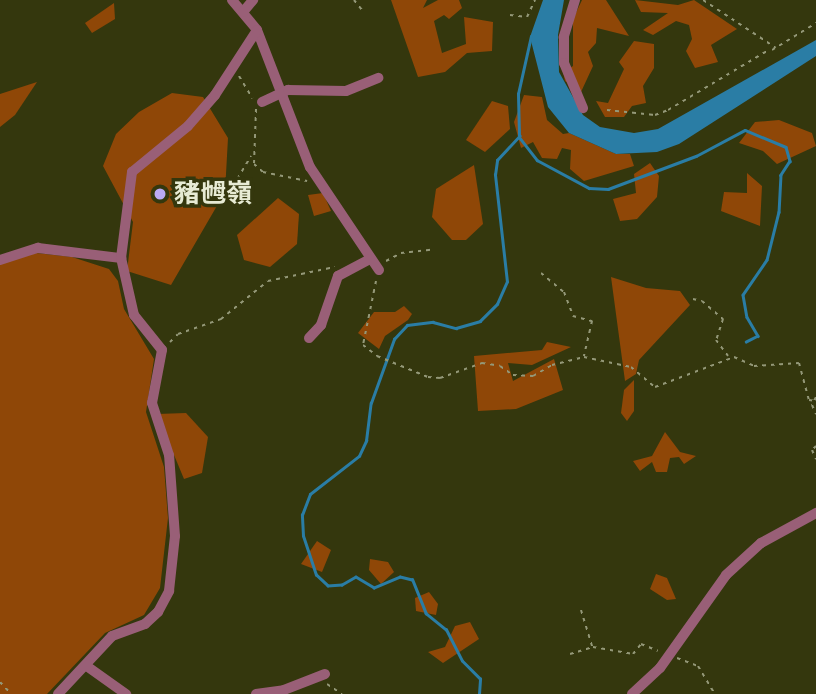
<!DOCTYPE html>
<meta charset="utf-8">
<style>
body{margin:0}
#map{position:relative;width:816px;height:694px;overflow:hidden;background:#34370d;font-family:Karla,"Noto Sans TC",sans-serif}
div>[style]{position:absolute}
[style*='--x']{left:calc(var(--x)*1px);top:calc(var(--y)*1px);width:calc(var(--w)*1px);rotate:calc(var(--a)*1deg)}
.green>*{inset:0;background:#8f4707}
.water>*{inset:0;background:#2a7da5}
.stream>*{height:2.5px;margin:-1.25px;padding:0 1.25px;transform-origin:1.25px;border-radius:1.25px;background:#2a7da5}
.path>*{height:2px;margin-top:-1px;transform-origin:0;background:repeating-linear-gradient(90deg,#949878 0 3.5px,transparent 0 8.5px)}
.minor>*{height:10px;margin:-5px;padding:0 5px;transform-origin:5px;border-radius:5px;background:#995f77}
.dots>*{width:19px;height:19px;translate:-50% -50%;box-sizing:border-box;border:4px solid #34370d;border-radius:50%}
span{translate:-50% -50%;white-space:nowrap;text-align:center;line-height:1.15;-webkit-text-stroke:7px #34370d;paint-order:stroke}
.poi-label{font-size:26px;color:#e7ebd4;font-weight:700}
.left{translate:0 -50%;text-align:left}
</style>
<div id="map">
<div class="green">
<i style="clip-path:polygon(391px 0,427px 0,423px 8px,438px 0,459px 0,462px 8px,449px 19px,444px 15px,434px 21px,442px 53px,466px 44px,464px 17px,493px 22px,492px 51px,467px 53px,445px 72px,418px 77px)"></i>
<i style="clip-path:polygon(582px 0,606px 0,629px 36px,597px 28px,596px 43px,588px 52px,593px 66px,581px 92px,565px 81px,563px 72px,573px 66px,573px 19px)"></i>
<i style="clip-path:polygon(635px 0,678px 5px,694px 0,737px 29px,711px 45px,718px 62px,695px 68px,686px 51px,692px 39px,689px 25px,676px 21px,653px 35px,643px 30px,668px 13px,641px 12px)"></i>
<i style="clip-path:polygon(114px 3px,115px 19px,92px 33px,85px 23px)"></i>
<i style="clip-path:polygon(634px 41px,654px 44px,654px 68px,643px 86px,646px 103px,632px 106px,624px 117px,605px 117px,596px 101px,608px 103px,624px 69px,619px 62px)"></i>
<i style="clip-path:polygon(37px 82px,15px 115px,0 127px,0 94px)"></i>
<i style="clip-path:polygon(172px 93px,203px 97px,228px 138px,225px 192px,171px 285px,127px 271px,133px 222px,103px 166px,116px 134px,139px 112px)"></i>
<i style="clip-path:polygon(524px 95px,542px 97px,547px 120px,563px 134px,569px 133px,616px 154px,630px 154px,634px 166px,584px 181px,570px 169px,571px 150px,562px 148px,557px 159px,542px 158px,533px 142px,521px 148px,514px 122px)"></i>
<i style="clip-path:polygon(492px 101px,508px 106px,510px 129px,485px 152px,466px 140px)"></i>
<i style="clip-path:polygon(779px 120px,812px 133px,816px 146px,777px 164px,763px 151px,739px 143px,755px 122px)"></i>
<i style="clip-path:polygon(650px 163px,659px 176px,657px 197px,637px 219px,620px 221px,613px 199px,636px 193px,634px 174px)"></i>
<i style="clip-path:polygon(474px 165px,483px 224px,466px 240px,452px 240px,432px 217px,436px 189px)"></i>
<i style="clip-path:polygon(747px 173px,762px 186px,760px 226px,721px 211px,724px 192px,747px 193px)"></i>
<i style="clip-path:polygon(323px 193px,331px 211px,314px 216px,308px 195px)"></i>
<i style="clip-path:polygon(278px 198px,299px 214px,297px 244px,270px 267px,244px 260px,237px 235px)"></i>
<i style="clip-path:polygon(36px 253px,72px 257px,109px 269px,118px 281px,124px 309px,154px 359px,146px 412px,164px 467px,168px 518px,160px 588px,144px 615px,105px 633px,47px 694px,0 694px,0 263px)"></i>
<i style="clip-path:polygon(611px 277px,646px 288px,680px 291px,690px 305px,639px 360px,636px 374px,625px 381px)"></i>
<i style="clip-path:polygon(404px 306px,412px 314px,408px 320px,385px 336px,379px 349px,358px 333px,374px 312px,395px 312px)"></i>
<i style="clip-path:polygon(547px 342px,571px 347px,532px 365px,508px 363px,513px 381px,554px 359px,563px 390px,516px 409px,478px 411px,474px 356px,542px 350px)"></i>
<i style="clip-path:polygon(634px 380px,634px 411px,627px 421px,621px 413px,624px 390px)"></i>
<i style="clip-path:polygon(186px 413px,208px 437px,202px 473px,184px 479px,157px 414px)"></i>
<i style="clip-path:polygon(665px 432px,680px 452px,696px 456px,684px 464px,679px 457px,670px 458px,667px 472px,656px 472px,652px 462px,640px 471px,633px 461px,652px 456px)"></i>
<i style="clip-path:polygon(317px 541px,331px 550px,322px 572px,301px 564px)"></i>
<i style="clip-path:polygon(370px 559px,388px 562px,394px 572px,381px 584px,369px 570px)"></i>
<i style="clip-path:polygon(656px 574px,667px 578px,676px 599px,667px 600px,650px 589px)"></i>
<i style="clip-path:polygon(429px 592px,438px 604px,436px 615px,416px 611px,415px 598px)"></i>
<i style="clip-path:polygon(470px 622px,479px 639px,443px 663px,428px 652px,445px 647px,455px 626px)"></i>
</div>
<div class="water">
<i style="clip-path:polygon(543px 0,564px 0,558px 35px,559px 72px,583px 115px,600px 127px,634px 133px,658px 129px,816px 40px,816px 56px,679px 144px,657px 152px,616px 154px,569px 133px,548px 107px,530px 37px)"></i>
</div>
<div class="stream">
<i style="--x:520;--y:138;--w:28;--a:52"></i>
<i style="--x:537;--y:160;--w:59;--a:28.3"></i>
<i style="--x:589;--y:188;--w:19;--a:3"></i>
<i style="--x:608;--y:189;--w:94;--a:-20.6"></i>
<i style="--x:696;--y:156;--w:55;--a:-28"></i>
<i style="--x:745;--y:130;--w:44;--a:22.5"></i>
<i style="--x:786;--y:147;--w:15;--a:74"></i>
<i style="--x:790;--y:161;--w:17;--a:123"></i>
<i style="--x:781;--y:175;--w:37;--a:93"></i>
<i style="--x:779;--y:212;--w:49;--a:104"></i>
<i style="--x:767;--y:260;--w:42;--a:124.4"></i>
<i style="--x:743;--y:295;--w:22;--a:80"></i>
<i style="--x:747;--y:317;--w:22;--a:60"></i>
<i style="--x:758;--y:336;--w:13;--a:153"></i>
<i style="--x:479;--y:694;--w:15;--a:-86"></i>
<i style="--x:480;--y:679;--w:25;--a:-135"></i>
<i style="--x:462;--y:661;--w:35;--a:-117"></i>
<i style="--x:446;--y:630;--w:26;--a:-141"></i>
<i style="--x:426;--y:614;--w:37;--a:-112"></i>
<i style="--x:412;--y:580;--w:12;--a:-166"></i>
<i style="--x:400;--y:577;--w:28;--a:157"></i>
<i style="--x:374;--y:588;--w:21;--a:-149"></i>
<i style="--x:356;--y:577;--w:16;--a:150"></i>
<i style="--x:342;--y:585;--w:14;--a:176"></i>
<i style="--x:328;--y:586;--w:16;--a:-137"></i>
<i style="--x:316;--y:575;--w:41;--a:-108.4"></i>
<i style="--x:303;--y:536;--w:21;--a:-93"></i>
<i style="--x:302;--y:515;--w:22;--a:-69"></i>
<i style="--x:310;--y:494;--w:62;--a:-37.8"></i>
<i style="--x:359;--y:456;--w:17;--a:-65"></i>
<i style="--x:366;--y:441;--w:38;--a:-83"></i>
<i style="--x:371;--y:403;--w:68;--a:-70.2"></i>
<i style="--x:394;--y:339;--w:19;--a:-47"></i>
<i style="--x:407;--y:325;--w:26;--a:-7"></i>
<i style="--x:433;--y:322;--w:24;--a:15"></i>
<i style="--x:456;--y:328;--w:25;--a:-16"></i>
<i style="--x:480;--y:321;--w:24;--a:-45"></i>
<i style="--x:497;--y:304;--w:24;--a:-66"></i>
<i style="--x:507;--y:282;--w:108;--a:-96.4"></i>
<i style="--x:495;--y:175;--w:15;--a:-82"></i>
<i style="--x:497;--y:160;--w:33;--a:-47"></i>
<i style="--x:519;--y:136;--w:42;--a:-91.4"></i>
<i style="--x:518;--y:94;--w:59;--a:-77.4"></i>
</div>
<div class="path">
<i style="--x:354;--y:0;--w:13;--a:51"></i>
<i style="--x:703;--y:0;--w:87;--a:33.3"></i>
<i style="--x:510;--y:15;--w:17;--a:7"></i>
<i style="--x:527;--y:17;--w:19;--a:-65"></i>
<i style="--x:772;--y:50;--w:52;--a:-31.5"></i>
<i style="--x:239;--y:76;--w:26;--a:59"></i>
<i style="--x:256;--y:109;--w:55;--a:92.1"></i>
<i style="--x:254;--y:164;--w:12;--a:42"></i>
<i style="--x:263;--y:172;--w:45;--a:11.6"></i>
<i style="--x:607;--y:110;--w:48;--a:5.9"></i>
<i style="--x:655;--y:115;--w:14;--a:-21"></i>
<i style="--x:668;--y:110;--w:115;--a:-30.8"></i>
<i style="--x:228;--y:184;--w:5;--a:22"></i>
<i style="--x:233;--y:186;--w:35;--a:-59"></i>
<i style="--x:386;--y:261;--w:17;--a:-28"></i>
<i style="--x:401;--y:253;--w:30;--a:-6"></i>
<i style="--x:541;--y:273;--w:30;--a:40"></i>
<i style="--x:564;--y:292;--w:26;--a:69"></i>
<i style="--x:573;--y:316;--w:20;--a:15"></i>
<i style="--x:592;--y:321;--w:36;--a:103"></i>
<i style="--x:376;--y:281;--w:65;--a:101.5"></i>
<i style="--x:363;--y:345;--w:18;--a:38"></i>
<i style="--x:377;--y:356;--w:55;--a:22.4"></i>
<i style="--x:428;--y:377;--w:12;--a:5"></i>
<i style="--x:440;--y:378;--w:45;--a:-19.7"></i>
<i style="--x:482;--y:363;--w:18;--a:9"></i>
<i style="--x:500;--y:366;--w:16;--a:35"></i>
<i style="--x:513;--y:375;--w:20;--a:3"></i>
<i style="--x:533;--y:376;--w:22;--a:-30"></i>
<i style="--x:552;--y:365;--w:33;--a:-14"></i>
<i style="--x:584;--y:357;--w:48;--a:12"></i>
<i style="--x:631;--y:367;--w:31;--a:40"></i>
<i style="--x:655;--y:387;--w:85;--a:-20.8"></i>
<i style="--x:734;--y:357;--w:22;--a:24"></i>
<i style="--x:754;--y:366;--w:45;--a:-3.8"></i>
<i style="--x:799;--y:363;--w:38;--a:75"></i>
<i style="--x:809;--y:400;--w:7;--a:8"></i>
<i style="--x:693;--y:299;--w:9;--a:13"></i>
<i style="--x:702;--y:301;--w:28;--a:41"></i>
<i style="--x:723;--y:319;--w:22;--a:108"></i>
<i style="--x:716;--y:340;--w:20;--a:53"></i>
<i style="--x:170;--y:342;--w:11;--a:-45"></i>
<i style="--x:178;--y:334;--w:46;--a:-19.2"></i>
<i style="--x:221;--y:319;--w:60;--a:-39"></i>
<i style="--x:268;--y:281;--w:68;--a:-11.8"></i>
<i style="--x:816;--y:397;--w:9;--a:117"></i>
<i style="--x:812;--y:405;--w:10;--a:66"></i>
<i style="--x:816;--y:446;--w:6;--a:135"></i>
<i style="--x:812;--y:450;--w:10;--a:66"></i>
<i style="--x:581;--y:610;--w:39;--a:73"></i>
<i style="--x:570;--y:654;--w:24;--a:-17"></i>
<i style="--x:593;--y:647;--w:41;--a:9.9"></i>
<i style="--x:633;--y:654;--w:13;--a:-51"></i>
<i style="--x:641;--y:644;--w:18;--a:22"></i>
<i style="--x:677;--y:658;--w:22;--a:21"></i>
<i style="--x:698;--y:666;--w:33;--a:59"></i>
<i style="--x:0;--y:682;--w:16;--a:47"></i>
<i style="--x:327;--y:684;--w:18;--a:34"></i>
</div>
<div class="minor">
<i style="--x:232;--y:0;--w:39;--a:50"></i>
<i style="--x:257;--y:30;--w:147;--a:68.9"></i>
<i style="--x:310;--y:167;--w:124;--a:56.2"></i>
<i style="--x:575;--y:0;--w:39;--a:107"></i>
<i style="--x:564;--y:37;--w:26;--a:90"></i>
<i style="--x:564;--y:63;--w:49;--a:67.1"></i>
<i style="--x:243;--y:12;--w:16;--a:-50"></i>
<i style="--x:262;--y:102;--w:29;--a:-25"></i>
<i style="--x:288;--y:90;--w:58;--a:1"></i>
<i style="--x:346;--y:91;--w:35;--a:-22"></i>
<i style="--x:0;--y:260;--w:40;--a:-18"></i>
<i style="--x:38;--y:248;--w:84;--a:6.9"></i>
<i style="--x:309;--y:338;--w:18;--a:-47"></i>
<i style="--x:321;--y:325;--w:52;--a:-70.9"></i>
<i style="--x:338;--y:276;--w:36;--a:-28"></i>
<i style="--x:88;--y:667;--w:47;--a:35.4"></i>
<i style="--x:58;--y:694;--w:79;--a:-47"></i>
<i style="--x:112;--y:636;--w:35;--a:-20"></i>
<i style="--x:145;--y:624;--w:18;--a:-43"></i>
<i style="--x:158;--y:612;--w:24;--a:-62"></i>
<i style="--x:169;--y:591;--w:55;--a:-83.8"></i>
<i style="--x:175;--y:536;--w:81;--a:-94.2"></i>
<i style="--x:169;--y:455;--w:55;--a:-108.1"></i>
<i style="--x:152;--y:403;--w:54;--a:-79.3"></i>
<i style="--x:162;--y:350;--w:45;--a:-128.7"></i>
<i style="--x:134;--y:315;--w:58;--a:-102.8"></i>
<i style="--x:121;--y:258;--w:87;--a:-82.7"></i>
<i style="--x:132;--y:172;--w:72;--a:-39.4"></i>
<i style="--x:188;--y:126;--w:41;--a:-48.9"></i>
<i style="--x:215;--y:95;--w:77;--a:-57.1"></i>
<i style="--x:256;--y:694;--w:28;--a:-8"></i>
<i style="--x:284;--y:690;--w:44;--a:-21.3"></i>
<i style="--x:632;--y:694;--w:38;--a:-43"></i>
<i style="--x:660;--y:668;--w:114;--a:-54.6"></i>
<i style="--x:726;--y:575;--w:47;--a:-42.4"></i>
<i style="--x:761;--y:543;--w:63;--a:-28.6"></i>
</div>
<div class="dots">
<i style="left:160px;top:194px;background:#baaaf6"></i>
</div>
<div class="poi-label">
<span class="left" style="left:174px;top:194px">豬乸嶺</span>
</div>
</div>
